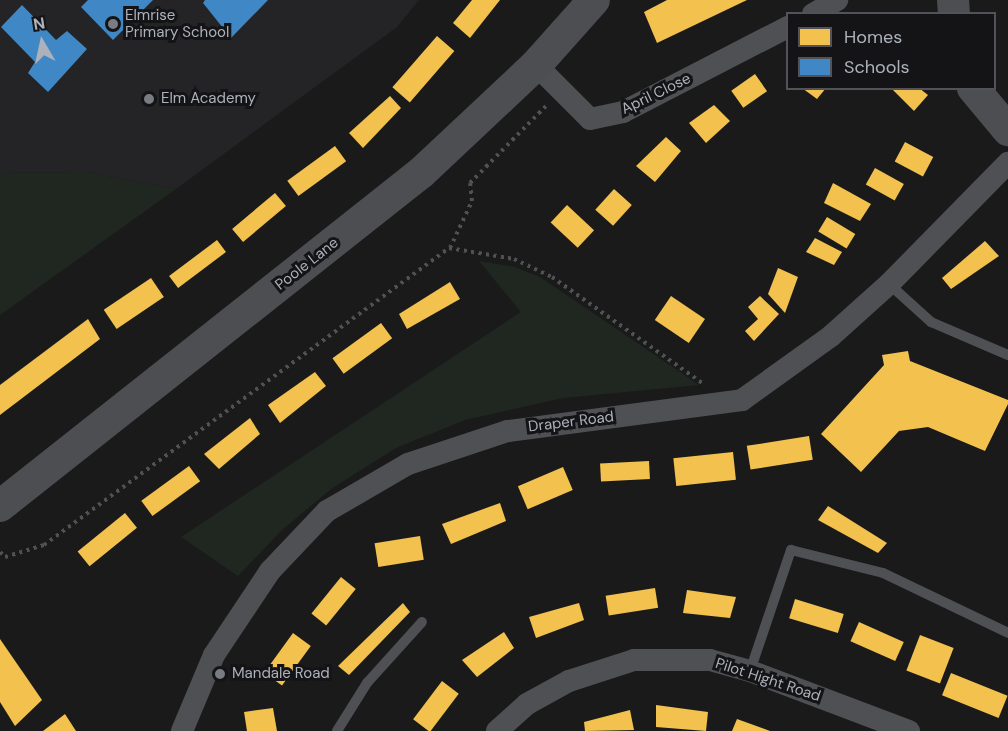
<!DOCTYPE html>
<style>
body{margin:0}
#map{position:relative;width:1008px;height:731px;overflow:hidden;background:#1a1a1a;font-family:"DM Sans",sans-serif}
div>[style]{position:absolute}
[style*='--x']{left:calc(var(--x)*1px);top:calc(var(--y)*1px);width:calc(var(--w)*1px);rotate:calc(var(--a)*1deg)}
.built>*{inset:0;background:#242426}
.green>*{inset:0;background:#202721}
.homes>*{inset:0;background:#f2c14e;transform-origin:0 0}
.schools>*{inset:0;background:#3f88c5}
.path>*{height:4px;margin-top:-2px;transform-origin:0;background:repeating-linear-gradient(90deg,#505155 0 3px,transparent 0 7.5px)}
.lane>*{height:10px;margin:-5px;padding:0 5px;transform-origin:5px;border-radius:5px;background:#4e5053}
.street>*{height:22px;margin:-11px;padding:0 11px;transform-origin:11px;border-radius:11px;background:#4e5053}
.secondary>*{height:32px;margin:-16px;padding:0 16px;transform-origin:16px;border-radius:16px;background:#4d4e51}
.dots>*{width:16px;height:16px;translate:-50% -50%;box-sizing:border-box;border:3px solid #141416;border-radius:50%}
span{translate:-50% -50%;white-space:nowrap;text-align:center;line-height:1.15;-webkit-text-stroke:6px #141416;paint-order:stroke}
.poi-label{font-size:15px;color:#acb1bb}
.left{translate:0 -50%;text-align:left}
.street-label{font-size:15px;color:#acb1bb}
.legend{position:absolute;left:786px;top:12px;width:210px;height:78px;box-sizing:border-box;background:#141416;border:2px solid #515358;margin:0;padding:8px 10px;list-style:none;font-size:18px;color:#acb1bb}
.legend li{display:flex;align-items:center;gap:12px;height:30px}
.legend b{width:30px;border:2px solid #515358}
.north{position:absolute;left:12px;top:12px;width:60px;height:60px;-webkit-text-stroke:4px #141416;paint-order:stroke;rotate:351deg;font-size:16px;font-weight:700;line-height:24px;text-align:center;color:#acb1bb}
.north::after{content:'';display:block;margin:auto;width:21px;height:27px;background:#acb1bb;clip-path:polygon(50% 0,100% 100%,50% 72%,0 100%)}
</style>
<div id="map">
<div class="built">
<i style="clip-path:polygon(0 0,419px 0,397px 27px,176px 189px,86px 172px,0 173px)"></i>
</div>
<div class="green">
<i style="clip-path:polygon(86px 172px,176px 189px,0 315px,0 173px)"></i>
<i style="clip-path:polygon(479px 261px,515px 267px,540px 277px,699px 385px,563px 398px,465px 420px,396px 448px,331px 489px,282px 530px,238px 576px,181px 537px,521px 312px)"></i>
</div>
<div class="homes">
<i style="clip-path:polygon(472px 0,500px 0,470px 38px,453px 23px)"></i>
<i style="clip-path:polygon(667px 0,747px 0,657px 43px,644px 12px)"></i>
<i style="left:437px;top:36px;width:23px;height:68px;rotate:41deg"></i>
<i style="left:755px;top:74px;width:21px;height:29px;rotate:55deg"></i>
<i style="clip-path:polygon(802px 88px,826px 88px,817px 99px)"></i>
<i style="clip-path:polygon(891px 88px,919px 88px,928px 95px,914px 111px)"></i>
<i style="clip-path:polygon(390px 96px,401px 108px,363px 148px,349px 133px)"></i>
<i style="clip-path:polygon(714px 105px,730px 121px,706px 143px,689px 123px)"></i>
<i style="clip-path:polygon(666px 137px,681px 151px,655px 182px,636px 166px)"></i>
<i style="left:905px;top:142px;width:32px;height:22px;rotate:28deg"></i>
<i style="left:335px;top:146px;width:19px;height:59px;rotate:54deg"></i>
<i style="left:875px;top:168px;width:33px;height:19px;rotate:29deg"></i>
<i style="clip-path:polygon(833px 183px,871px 204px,860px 221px,824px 203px)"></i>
<i style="left:614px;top:189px;width:24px;height:28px;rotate:42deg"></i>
<i style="left:275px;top:193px;width:17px;height:56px;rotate:50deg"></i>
<i style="left:567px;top:205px;width:37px;height:24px;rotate:43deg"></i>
<i style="left:827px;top:217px;width:33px;height:17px;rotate:31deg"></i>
<i style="clip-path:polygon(815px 238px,842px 252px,834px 265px,806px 252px)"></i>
<i style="left:217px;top:240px;width:15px;height:60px;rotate:53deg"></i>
<i style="clip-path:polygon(985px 241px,999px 256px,951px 289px,942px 278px)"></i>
<i style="clip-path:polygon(778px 268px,798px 277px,785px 313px,768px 294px)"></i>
<i style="left:151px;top:278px;width:23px;height:57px;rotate:56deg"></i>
<i style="clip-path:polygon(450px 282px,460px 299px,407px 329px,399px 314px)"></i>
<i style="left:671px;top:296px;width:41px;height:29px;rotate:34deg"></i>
<i style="clip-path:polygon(760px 296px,779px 314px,754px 341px,745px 331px,758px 319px,748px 307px)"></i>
<i style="clip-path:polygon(88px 319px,100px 339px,0 415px,0 385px)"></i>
<i style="left:381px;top:323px;width:19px;height:60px;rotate:54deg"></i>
<i style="clip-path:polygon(908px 351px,910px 361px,1008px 400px,1008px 404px,985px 451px,928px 427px,899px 431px,861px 472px,821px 434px,884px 365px,882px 355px)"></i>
<i style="clip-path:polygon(315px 372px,326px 386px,280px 423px,268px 405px)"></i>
<i style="clip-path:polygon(250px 418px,260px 434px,219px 469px,204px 454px)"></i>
<i style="left:809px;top:436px;width:24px;height:63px;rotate:81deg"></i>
<i style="left:733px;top:452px;width:28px;height:60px;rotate:84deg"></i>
<i style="left:649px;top:461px;width:18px;height:49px;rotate:87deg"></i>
<i style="left:189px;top:466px;width:19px;height:59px;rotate:54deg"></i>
<i style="left:563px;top:467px;width:25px;height:49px;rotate:67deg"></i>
<i style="clip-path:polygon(500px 503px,506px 521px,451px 544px,442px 524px)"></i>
<i style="clip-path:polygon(828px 506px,887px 543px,878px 553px,818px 520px)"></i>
<i style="left:125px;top:513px;width:19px;height:61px;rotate:51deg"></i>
<i style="left:420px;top:536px;width:24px;height:46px;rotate:81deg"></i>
<i style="left:341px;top:577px;width:19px;height:47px;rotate:39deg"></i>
<i style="left:655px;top:588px;width:20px;height:50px;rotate:81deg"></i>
<i style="clip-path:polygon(687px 590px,736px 597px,730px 618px,683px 613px)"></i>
<i style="left:795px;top:599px;width:51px;height:20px;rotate:17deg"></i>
<i style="clip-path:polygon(403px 603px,410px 612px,349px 675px,338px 666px)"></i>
<i style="clip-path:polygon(579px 603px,584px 620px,536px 638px,529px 617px)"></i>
<i style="left:859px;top:622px;width:49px;height:21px;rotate:24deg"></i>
<i style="clip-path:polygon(504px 632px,514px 648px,477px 677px,462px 660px)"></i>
<i style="left:293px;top:633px;width:22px;height:49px;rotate:36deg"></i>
<i style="left:920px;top:635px;width:36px;height:38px;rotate:21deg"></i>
<i style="clip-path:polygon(0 639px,42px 700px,15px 726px,0 702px)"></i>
<i style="left:951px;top:673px;width:61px;height:24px;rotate:22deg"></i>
<i style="left:442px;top:681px;width:21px;height:48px;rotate:37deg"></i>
<i style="clip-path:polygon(656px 705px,708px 712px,706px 731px,656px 727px)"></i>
<i style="clip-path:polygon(273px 708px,277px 731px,247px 731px,244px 712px)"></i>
<i style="clip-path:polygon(630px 710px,634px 730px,585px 731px,584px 722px)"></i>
<i style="clip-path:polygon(65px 714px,76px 731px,43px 731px)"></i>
<i style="clip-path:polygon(737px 719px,770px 731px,732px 731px)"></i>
</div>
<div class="schools">
<i style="clip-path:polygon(88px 0,153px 0,113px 40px,81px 7px)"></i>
<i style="clip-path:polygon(205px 0,268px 0,231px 38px,203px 3px)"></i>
<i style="clip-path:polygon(22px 5px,56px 40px,67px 31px,87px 49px,48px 92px,28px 73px,35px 62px,1px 27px)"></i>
</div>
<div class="path">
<i style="--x:450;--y:248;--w:52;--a:-64.9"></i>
<i style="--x:472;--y:201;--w:18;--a:-96"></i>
<i style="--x:470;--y:183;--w:108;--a:-45.4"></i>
<i style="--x:0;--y:552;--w:7;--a:45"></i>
<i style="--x:5;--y:557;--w:41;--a:-17.1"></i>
<i style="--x:44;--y:545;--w:502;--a:-36.25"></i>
<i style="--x:449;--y:248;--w:66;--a:9.6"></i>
<i style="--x:514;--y:259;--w:42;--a:25.3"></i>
<i style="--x:552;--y:277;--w:184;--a:35.2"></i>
</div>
<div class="lane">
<i style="--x:889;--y:284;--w:57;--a:42.1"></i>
<i style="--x:931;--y:322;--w:84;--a:23.2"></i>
<i style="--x:750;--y:671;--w:128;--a:-71.3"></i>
<i style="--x:791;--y:550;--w:95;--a:14"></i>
<i style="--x:883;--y:573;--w:139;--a:25.6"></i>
<i style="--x:337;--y:731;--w:57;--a:-58"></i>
<i style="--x:367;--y:683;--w:82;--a:-48"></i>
</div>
<div class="street">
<i style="--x:813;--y:14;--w:28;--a:-30"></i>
<i style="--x:536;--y:65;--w:76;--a:45"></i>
<i style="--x:590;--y:119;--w:34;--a:-12"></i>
<i style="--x:623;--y:112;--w:186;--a:-27.3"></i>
<i style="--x:182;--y:731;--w:82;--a:-67.2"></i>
<i style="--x:214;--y:655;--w:101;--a:-56.3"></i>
<i style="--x:270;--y:571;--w:83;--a:-46.5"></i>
<i style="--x:327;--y:511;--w:94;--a:-30.1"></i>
<i style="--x:408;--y:464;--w:105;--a:-18.3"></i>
<i style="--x:508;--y:431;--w:236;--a:-7.5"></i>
<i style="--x:742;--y:400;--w:110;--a:-35.7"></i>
<i style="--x:831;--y:336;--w:78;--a:-41.9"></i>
<i style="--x:889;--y:284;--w:170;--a:-45.5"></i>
<i style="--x:497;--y:731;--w:40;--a:-42"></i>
<i style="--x:527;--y:704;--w:48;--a:-28.7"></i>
<i style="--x:569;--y:681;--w:68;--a:-17.9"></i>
<i style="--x:634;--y:660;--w:76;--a:0"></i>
<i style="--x:710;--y:660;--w:41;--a:15.4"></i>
<i style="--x:750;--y:671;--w:170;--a:20.7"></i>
</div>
<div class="secondary">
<i style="--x:953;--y:0;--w:14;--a:86"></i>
<i style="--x:973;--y:88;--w:55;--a:50.2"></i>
<i style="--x:0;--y:506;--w:538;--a:-38.36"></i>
<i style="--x:422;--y:172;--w:156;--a:-43.2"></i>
<i style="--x:536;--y:65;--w:87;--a:-48.3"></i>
</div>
<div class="dots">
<i style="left:113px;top:24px;background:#797c83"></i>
<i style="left:149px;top:99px;background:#797c83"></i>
<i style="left:220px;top:674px;background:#797c83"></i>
</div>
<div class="poi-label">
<span class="left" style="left:125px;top:24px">Elmrise<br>Primary School</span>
<span class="left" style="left:161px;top:99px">Elm Academy</span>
<span class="left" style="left:232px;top:674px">Mandale Road</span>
</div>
<div class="street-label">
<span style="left:656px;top:94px;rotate:-26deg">April Close</span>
<span style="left:307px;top:264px;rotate:-38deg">Poole Lane</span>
<span style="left:571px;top:422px;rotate:-7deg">Draper Road</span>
<span style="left:768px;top:680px;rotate:18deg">Pilot Hight Road</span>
</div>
<ul class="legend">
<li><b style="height:16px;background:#f2c14e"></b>Homes</li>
<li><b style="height:16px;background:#3f88c5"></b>Schools</li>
</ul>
<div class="north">N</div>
</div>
